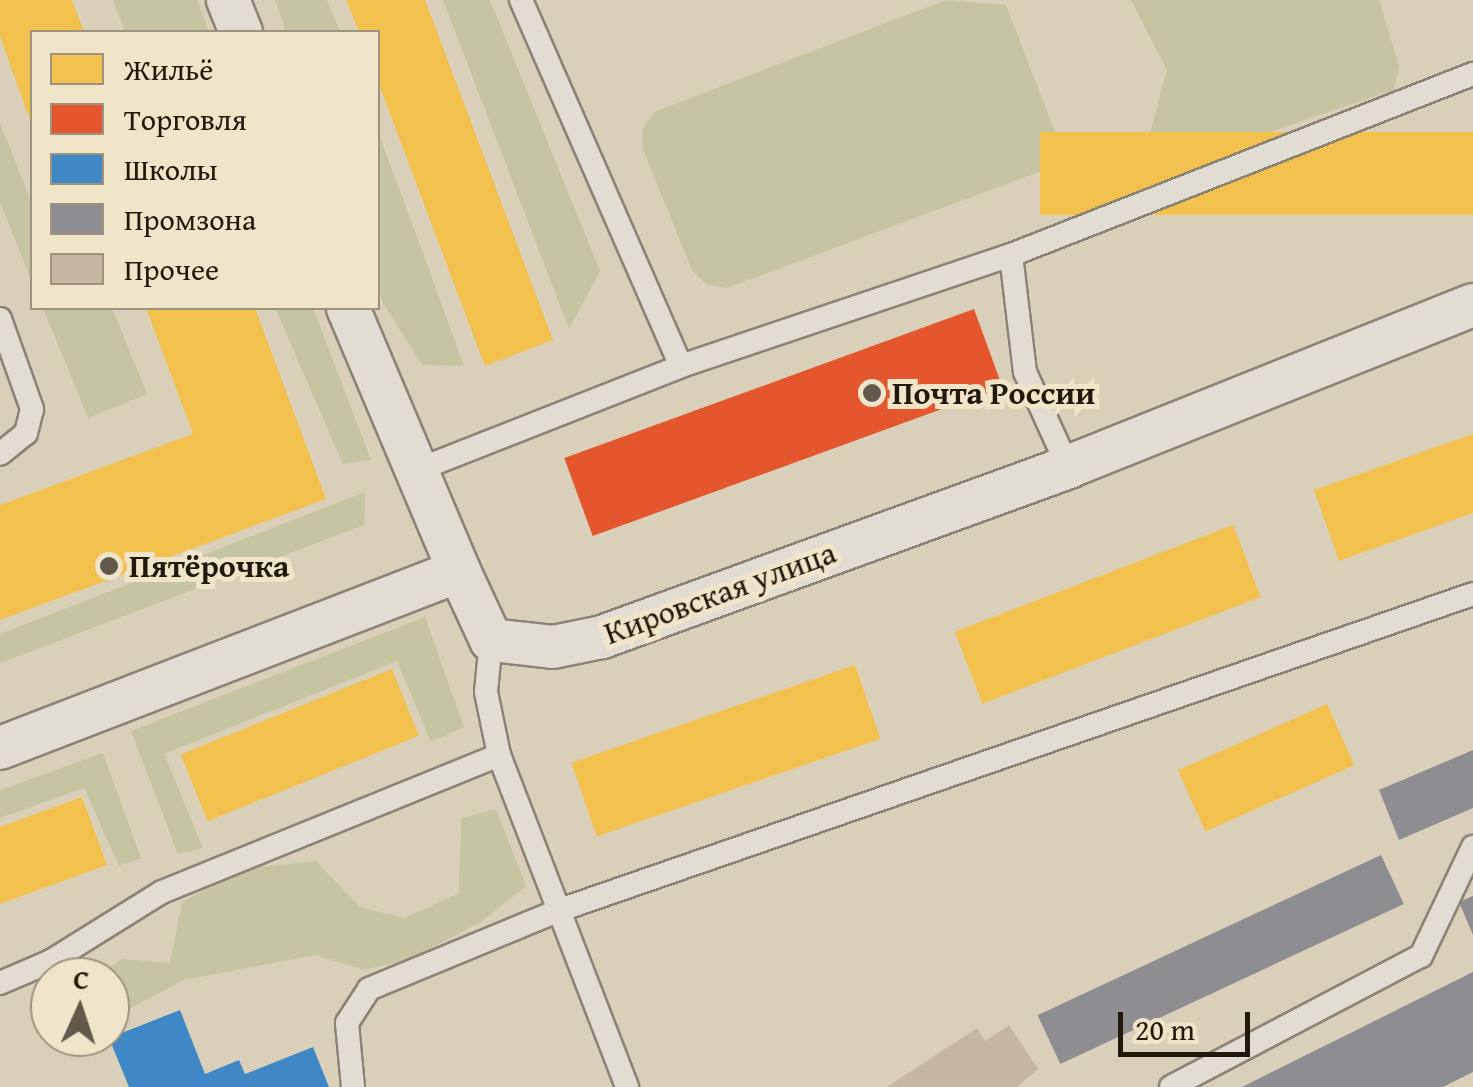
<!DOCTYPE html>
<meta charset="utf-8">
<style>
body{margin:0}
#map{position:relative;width:1473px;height:1087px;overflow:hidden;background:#dad0ba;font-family:"Gentium Book Plus",serif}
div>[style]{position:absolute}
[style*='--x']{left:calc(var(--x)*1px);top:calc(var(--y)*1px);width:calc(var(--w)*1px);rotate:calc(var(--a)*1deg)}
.green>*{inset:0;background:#c5c6a1}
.homes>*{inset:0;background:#f2c14e;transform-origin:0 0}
.shops>*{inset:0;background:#e4572e;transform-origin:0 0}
.schools>*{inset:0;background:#3f88c5}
.industry>*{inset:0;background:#8d8d92;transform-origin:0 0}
.building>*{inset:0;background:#c6b7a5}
.roads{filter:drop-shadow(2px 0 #8b8476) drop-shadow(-2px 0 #8b8476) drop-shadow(0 2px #8b8476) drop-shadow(0 -2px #8b8476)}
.service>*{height:22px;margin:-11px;padding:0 11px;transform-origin:11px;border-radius:11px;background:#e2ddd2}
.minor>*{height:42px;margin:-21px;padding:0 21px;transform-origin:21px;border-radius:21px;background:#e2ddd2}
.dots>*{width:28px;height:28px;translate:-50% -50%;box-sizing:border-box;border:5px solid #f0e4c9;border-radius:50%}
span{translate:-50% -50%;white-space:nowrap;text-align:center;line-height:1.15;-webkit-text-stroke:10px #f0e4c9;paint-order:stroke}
.poi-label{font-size:32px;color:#22190d;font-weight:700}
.left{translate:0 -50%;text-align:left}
.street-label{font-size:32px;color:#22190d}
.legend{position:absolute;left:30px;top:30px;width:350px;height:280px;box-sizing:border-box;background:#f0e4c9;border:2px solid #9e937e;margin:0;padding:12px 18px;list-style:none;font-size:30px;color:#22190d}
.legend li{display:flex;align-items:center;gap:20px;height:50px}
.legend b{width:50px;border:2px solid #9e937e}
.north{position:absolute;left:30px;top:957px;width:100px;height:100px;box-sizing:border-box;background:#f0e4c9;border:2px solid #9e937e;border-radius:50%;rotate:3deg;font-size:28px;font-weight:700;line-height:40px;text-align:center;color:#22190d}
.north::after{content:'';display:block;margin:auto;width:35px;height:45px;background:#62594a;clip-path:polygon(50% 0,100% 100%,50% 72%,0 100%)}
.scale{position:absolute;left:1118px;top:1012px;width:132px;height:45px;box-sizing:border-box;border:5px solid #22190d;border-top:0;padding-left:12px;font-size:30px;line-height:35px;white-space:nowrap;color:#22190d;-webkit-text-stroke:8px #f0e4c9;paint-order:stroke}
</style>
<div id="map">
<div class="green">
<i style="clip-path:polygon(113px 0,197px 0,209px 32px,125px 32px)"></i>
<i style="clip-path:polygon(275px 0,327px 0,340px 32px,286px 32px)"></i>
<i style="clip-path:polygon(443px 0,490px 0,600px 271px,569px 329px)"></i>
<i style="clip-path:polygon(946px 0,1006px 5px,1055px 132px,1057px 154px,1047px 169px,727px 288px,707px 285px,692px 270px,642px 147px,643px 128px,654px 112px)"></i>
<i style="clip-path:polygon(1131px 0,1379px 0,1399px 66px,1394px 90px,1173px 165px,1148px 140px,1167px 70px)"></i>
<i style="clip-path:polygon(0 123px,32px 203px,32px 282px,0 202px)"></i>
<i style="clip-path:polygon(378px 132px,423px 253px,464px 366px,422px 365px,383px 303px,378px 286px)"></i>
<i style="clip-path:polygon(43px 308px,112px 308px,147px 394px,88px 418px)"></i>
<i style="clip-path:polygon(275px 308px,313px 308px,371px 460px,343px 464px)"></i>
<i style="clip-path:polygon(365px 492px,364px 525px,0 663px,0 634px)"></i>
<i style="clip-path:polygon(425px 617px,464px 727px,431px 742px,397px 661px,164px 754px,203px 848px,178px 854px,131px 731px)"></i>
<i style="clip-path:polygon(103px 753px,141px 858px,119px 866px,84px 788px,0 818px,0 790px)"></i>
<i style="clip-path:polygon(496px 809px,526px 886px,481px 922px,408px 960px,364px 970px,315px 955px,184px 980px,110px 1019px,110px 977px,95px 977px,122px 959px,170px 963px,182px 902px,247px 868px,316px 861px,360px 907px,405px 918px,459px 893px,461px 818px)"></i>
</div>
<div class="homes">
<i style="clip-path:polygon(0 0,72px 0,84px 32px,32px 32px,32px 126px,0 36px)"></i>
<i style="clip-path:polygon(346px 0,425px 0,553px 340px,485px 366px,378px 82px,378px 32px,359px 32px)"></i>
<i style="left:1473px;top:132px;width:83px;height:433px;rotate:90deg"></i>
<i style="clip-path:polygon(146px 308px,255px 308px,326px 499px,0 620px,0 505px,193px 434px)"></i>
<i style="clip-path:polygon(1473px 434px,1473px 513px,1339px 561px,1314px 490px)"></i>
<i style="left:1233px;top:525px;width:77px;height:298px;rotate:69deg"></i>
<i style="left:855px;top:665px;width:78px;height:300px;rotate:71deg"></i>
<i style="left:392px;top:669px;width:72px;height:228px;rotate:68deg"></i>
<i style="left:1327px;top:704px;width:67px;height:163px;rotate:66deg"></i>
<i style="clip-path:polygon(82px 797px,107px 865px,0 904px,0 827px)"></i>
</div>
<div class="shops">
<i style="left:974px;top:309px;width:83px;height:436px;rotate:70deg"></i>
</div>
<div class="schools">
<i style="clip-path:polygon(180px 1010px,205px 1074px,239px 1060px,245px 1074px,313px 1047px,329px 1087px,129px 1087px,109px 1038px)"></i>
</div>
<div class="industry">
<i style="clip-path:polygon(1473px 750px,1473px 808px,1399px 840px,1379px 790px)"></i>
<i style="left:1381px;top:855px;width:54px;height:379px;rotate:65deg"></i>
<i style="clip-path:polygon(1473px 896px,1473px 935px,1459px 902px)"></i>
<i style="clip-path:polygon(1473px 972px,1473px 1072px,1443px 1087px,1242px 1087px)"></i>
</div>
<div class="building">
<i style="clip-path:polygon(1009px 1025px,1038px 1069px,1017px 1087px,887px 1087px,977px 1028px,985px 1041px)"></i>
</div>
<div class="roads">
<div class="service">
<i style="--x:521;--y:0;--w:399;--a:66.4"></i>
<i style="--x:1011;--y:255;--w:118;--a:83.2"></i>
<i style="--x:1025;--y:372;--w:104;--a:65.6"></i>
<i style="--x:0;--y:319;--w:96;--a:70.4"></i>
<i style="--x:32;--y:409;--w:25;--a:104"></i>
<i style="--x:26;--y:433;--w:33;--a:141"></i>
<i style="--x:415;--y:471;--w:286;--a:-21.5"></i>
<i style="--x:681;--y:366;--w:348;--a:-18.6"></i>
<i style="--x:1011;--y:255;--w:496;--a:-21.4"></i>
<i style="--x:491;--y:640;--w:52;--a:95.5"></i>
<i style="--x:486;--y:692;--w:64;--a:78.3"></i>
<i style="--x:499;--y:755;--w:356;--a:68.9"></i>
<i style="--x:0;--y:983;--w:56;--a:-23.3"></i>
<i style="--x:51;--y:961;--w:131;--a:-31.9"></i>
<i style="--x:162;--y:892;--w:364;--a:-22.1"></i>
<i style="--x:353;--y:1087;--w:64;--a:-95.4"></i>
<i style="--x:347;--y:1023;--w:40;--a:-57.1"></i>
<i style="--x:369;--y:989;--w:207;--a:-22.5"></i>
<i style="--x:560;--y:910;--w:966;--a:-19.09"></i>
<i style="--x:1171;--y:1087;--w:282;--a:-27.7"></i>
<i style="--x:1421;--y:956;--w:121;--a:-64.5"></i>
</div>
<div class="minor">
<i style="--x:228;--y:0;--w:35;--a:68"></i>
<i style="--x:348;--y:308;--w:285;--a:67.1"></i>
<i style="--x:0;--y:748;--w:492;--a:-21.1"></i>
<i style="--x:459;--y:571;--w:76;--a:65.1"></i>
<i style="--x:491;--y:640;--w:62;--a:6.4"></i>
<i style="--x:553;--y:647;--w:50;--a:-11.5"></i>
<i style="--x:602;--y:637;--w:496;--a:-20"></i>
<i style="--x:1068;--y:467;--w:436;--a:-21.8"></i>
</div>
</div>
<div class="dots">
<i style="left:872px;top:393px;background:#62594a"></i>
<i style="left:109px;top:566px;background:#62594a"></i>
</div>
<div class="poi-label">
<span class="left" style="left:892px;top:393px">Почта России</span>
<span class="left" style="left:129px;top:566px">Пятёрочка</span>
</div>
<div class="street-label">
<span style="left:720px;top:593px;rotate:-20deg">Кировская улица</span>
</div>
<ul class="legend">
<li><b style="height:28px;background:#f2c14e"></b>Жильё</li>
<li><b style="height:28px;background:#e4572e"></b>Торговля</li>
<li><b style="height:28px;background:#3f88c5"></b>Школы</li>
<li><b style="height:28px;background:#8d8d92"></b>Промзона</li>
<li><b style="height:28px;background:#c6b7a5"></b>Прочее</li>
</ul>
<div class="north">С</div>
<div class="scale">20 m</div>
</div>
